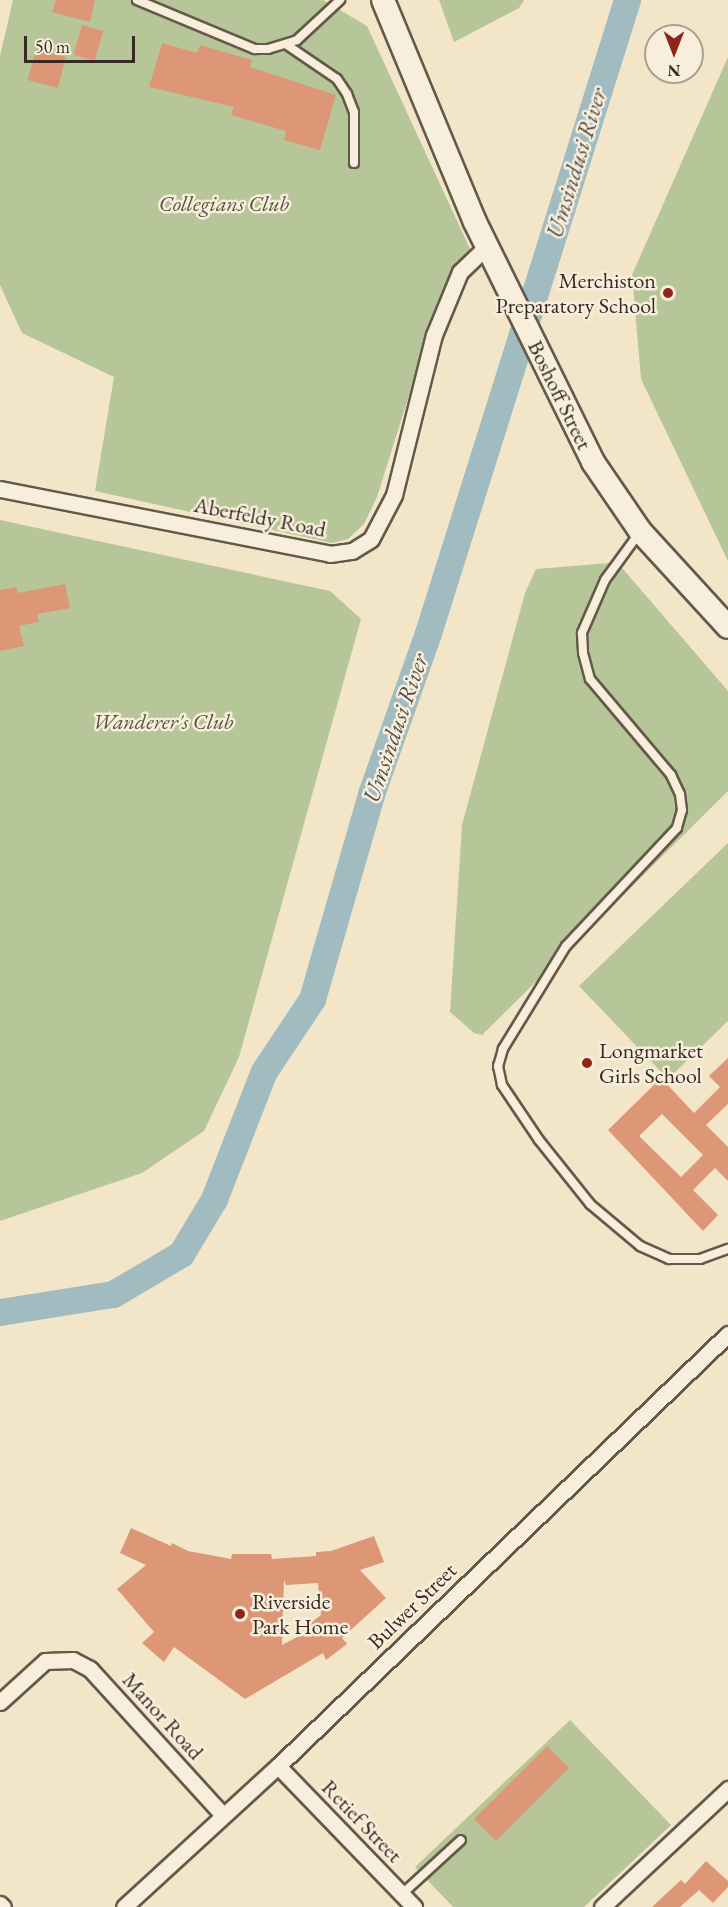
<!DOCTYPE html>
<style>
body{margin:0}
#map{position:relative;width:728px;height:1907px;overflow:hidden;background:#f3e5c7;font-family:"EB Garamond",serif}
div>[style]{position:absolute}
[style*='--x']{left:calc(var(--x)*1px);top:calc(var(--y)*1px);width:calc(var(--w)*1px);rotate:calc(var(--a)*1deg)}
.green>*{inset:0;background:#b6c699}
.river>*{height:27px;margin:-13.5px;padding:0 13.5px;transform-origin:13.5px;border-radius:13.5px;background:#a1bcc0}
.building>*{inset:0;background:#dd9776;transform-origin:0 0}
.roads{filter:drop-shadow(2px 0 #65594c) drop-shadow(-2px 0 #65594c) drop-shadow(0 2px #65594c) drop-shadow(0 -2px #65594c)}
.service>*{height:8px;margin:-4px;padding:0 4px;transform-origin:4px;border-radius:4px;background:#f7eedb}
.minor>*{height:15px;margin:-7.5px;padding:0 7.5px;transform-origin:7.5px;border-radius:7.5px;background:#f7eedb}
.secondary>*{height:22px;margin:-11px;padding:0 11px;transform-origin:11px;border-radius:11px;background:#f7eedb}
.dots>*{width:16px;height:16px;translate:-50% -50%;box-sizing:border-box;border:3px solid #f7eedb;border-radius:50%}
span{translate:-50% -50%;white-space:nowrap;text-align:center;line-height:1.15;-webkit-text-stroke:5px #f7eedb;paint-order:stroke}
.park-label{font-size:22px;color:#565140;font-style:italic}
.poi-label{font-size:22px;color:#362a23}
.right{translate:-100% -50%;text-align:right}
.left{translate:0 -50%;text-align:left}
.street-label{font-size:22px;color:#362a23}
.water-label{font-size:24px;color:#514e4a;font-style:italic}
.north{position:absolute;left:644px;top:24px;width:60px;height:60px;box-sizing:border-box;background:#f7eedb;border:2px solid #aaa091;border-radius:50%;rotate:180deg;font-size:16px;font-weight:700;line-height:24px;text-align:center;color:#362a23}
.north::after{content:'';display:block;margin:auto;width:21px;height:27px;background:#8f2418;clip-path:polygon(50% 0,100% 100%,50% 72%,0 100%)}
.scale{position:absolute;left:24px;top:36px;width:111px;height:27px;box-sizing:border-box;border:3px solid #362a23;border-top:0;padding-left:8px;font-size:18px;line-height:21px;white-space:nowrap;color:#362a23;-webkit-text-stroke:4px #f7eedb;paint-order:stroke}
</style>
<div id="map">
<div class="green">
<i style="clip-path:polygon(13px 0,323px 0,367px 26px,470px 249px,439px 300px,377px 497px,364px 524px,348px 539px,332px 543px,95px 491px,114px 377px,22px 333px,0 285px,0 56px)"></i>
<i style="clip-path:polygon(439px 0,524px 0,519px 8px,454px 42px)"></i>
<i style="clip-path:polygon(728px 57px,728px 561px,641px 379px,632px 275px)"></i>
<i style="clip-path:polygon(0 520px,330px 591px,361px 619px,239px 1057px,204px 1131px,142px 1173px,0 1221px)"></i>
<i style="clip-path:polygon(610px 563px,623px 569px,728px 691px,728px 791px,482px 1035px,474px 1033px,450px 1012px,462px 825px,525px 593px,536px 569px)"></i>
<i style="clip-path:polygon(728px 843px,728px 1021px,668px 1079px,579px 986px)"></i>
<i style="clip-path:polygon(570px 1720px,671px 1825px,584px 1907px,453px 1907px,415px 1867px)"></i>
</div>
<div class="river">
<i style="--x:0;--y:1312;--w:114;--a:-9.1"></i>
<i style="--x:113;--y:1294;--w:79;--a:-30.5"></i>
<i style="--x:181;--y:1254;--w:64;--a:-59"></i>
<i style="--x:214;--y:1199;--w:137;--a:-68.7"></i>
<i style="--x:264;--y:1071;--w:87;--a:-56.3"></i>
<i style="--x:312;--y:999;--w:213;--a:-73.9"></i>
<i style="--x:371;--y:794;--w:171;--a:-70.5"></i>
<i style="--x:428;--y:633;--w:664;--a:-72.55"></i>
</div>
<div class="building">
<i style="clip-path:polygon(56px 0,95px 0,90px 22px,52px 12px)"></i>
<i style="left:82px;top:25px;width:22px;height:31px;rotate:16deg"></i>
<i style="clip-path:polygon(162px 43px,197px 53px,200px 45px,252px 60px,250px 67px,336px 95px,320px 150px,284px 140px,286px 131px,231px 115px,234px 107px,149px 87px)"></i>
<i style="left:36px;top:49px;width:31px;height:32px;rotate:15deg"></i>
<i style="clip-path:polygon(65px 584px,70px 608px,37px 614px,39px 622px,19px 626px,24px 646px,0 651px,0 590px,16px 587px,18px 593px)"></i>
<i style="clip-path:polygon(evenodd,728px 1058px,728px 1104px,706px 1125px,728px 1147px,728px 1181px,715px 1168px,693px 1190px,718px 1215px,703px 1231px,608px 1130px,661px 1078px,694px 1113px,720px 1087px,709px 1076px,728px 1058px,662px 1114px,703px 1155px,681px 1177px,639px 1136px,662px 1114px)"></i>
<i style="clip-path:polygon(evenodd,131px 1528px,171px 1546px,172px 1543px,188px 1551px,231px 1559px,232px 1554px,271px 1554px,272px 1559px,316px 1556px,316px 1552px,331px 1551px,374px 1536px,384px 1562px,360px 1570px,386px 1598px,342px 1638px,347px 1644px,326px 1660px,323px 1653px,245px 1699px,174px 1647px,164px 1662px,142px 1643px,154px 1632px,117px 1589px,146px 1565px,120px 1553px,131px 1528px,284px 1580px,286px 1585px,318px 1583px,321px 1615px,308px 1625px,311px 1630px,282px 1645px,284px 1580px)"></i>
<i style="left:547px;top:1746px;width:31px;height:103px;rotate:45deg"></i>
<i style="clip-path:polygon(706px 1861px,728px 1881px,728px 1887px,713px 1903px,699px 1890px,680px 1907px,652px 1907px,681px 1880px,685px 1884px)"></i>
</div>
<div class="roads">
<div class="service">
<i style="--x:137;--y:0;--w:128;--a:22.6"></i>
<i style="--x:255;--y:49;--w:13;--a:0"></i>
<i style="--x:268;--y:49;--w:30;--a:-17"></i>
<i style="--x:297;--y:40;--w:59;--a:-42.9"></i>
<i style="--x:287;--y:45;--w:60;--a:34.2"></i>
<i style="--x:337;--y:79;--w:18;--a:56"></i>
<i style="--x:347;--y:94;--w:19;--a:69"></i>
<i style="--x:354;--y:112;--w:51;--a:90"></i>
<i style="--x:640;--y:532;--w:59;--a:126.1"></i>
<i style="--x:605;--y:580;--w:58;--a:113.5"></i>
<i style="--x:582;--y:633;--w:20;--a:87"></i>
<i style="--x:583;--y:653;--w:27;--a:75"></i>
<i style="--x:590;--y:679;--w:126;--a:49.8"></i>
<i style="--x:671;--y:775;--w:21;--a:65"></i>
<i style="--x:680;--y:794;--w:16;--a:83"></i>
<i style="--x:682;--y:810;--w:19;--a:106"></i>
<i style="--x:677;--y:828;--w:162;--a:133.2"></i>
<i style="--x:566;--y:946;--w:121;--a:121.5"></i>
<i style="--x:503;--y:1049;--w:18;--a:106"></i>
<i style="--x:498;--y:1066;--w:19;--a:78"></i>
<i style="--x:502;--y:1085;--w:66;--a:56.1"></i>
<i style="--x:539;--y:1140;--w:82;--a:51.4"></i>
<i style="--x:590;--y:1204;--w:65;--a:40"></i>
<i style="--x:640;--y:1246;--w:32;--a:24"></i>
<i style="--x:669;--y:1259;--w:31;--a:0"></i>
<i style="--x:700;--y:1259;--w:30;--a:-20"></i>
<i style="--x:401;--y:1895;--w:81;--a:-42.5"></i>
</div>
<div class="minor">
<i style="--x:0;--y:489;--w:336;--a:11.1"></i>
<i style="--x:330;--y:554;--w:22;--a:-8"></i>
<i style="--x:352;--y:551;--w:22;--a:-32"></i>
<i style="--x:371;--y:539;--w:50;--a:-62.4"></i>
<i style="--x:394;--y:495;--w:165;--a:-76"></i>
<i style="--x:434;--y:335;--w:68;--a:-67.6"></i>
<i style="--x:460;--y:272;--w:37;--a:-44"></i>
<i style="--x:0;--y:1702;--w:61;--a:-42.3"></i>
<i style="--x:45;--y:1661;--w:28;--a:-2"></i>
<i style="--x:73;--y:1660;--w:19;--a:28"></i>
<i style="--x:90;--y:1669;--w:196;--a:47.7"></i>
<i style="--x:278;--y:1766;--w:196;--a:46"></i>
<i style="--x:0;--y:1904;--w:4;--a:45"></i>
<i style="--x:124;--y:1907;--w:209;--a:-42.5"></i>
<i style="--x:278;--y:1766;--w:624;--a:-43.83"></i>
<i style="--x:602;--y:1907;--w:173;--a:-43.1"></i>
</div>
<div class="secondary">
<i style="--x:383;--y:0;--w:240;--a:67.5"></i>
<i style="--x:475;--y:222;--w:267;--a:63.8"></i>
<i style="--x:593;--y:462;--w:83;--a:55.7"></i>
<i style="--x:640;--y:531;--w:130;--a:47.5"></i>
</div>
</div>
<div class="dots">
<i style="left:668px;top:293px;background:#8f2418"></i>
<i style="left:587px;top:1063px;background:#8f2418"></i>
<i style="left:240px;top:1614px;background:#8f2418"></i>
</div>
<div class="park-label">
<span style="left:224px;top:204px">Collegians Club</span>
<span style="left:163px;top:722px">Wanderer's Club</span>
</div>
<div class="poi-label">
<span class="right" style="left:656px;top:293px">Merchiston<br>Preparatory School</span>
<span class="left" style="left:599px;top:1063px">Longmarket<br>Girls School</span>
<span class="left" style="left:252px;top:1614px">Riverside<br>Park Home</span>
</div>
<div class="street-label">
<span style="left:560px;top:395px;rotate:64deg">Boshoff Street</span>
<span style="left:260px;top:517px;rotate:11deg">Aberfeldy Road</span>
<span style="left:412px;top:1606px;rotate:-44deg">Bulwer Street</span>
<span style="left:163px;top:1716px;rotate:48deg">Manor Road</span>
<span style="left:362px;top:1821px;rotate:46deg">Retief Street</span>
</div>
<div class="water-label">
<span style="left:576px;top:163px;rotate:-73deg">Umsindusi River</span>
<span style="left:395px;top:728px;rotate:-71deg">Umsindusi River</span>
</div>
<div class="north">N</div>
<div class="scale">50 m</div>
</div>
